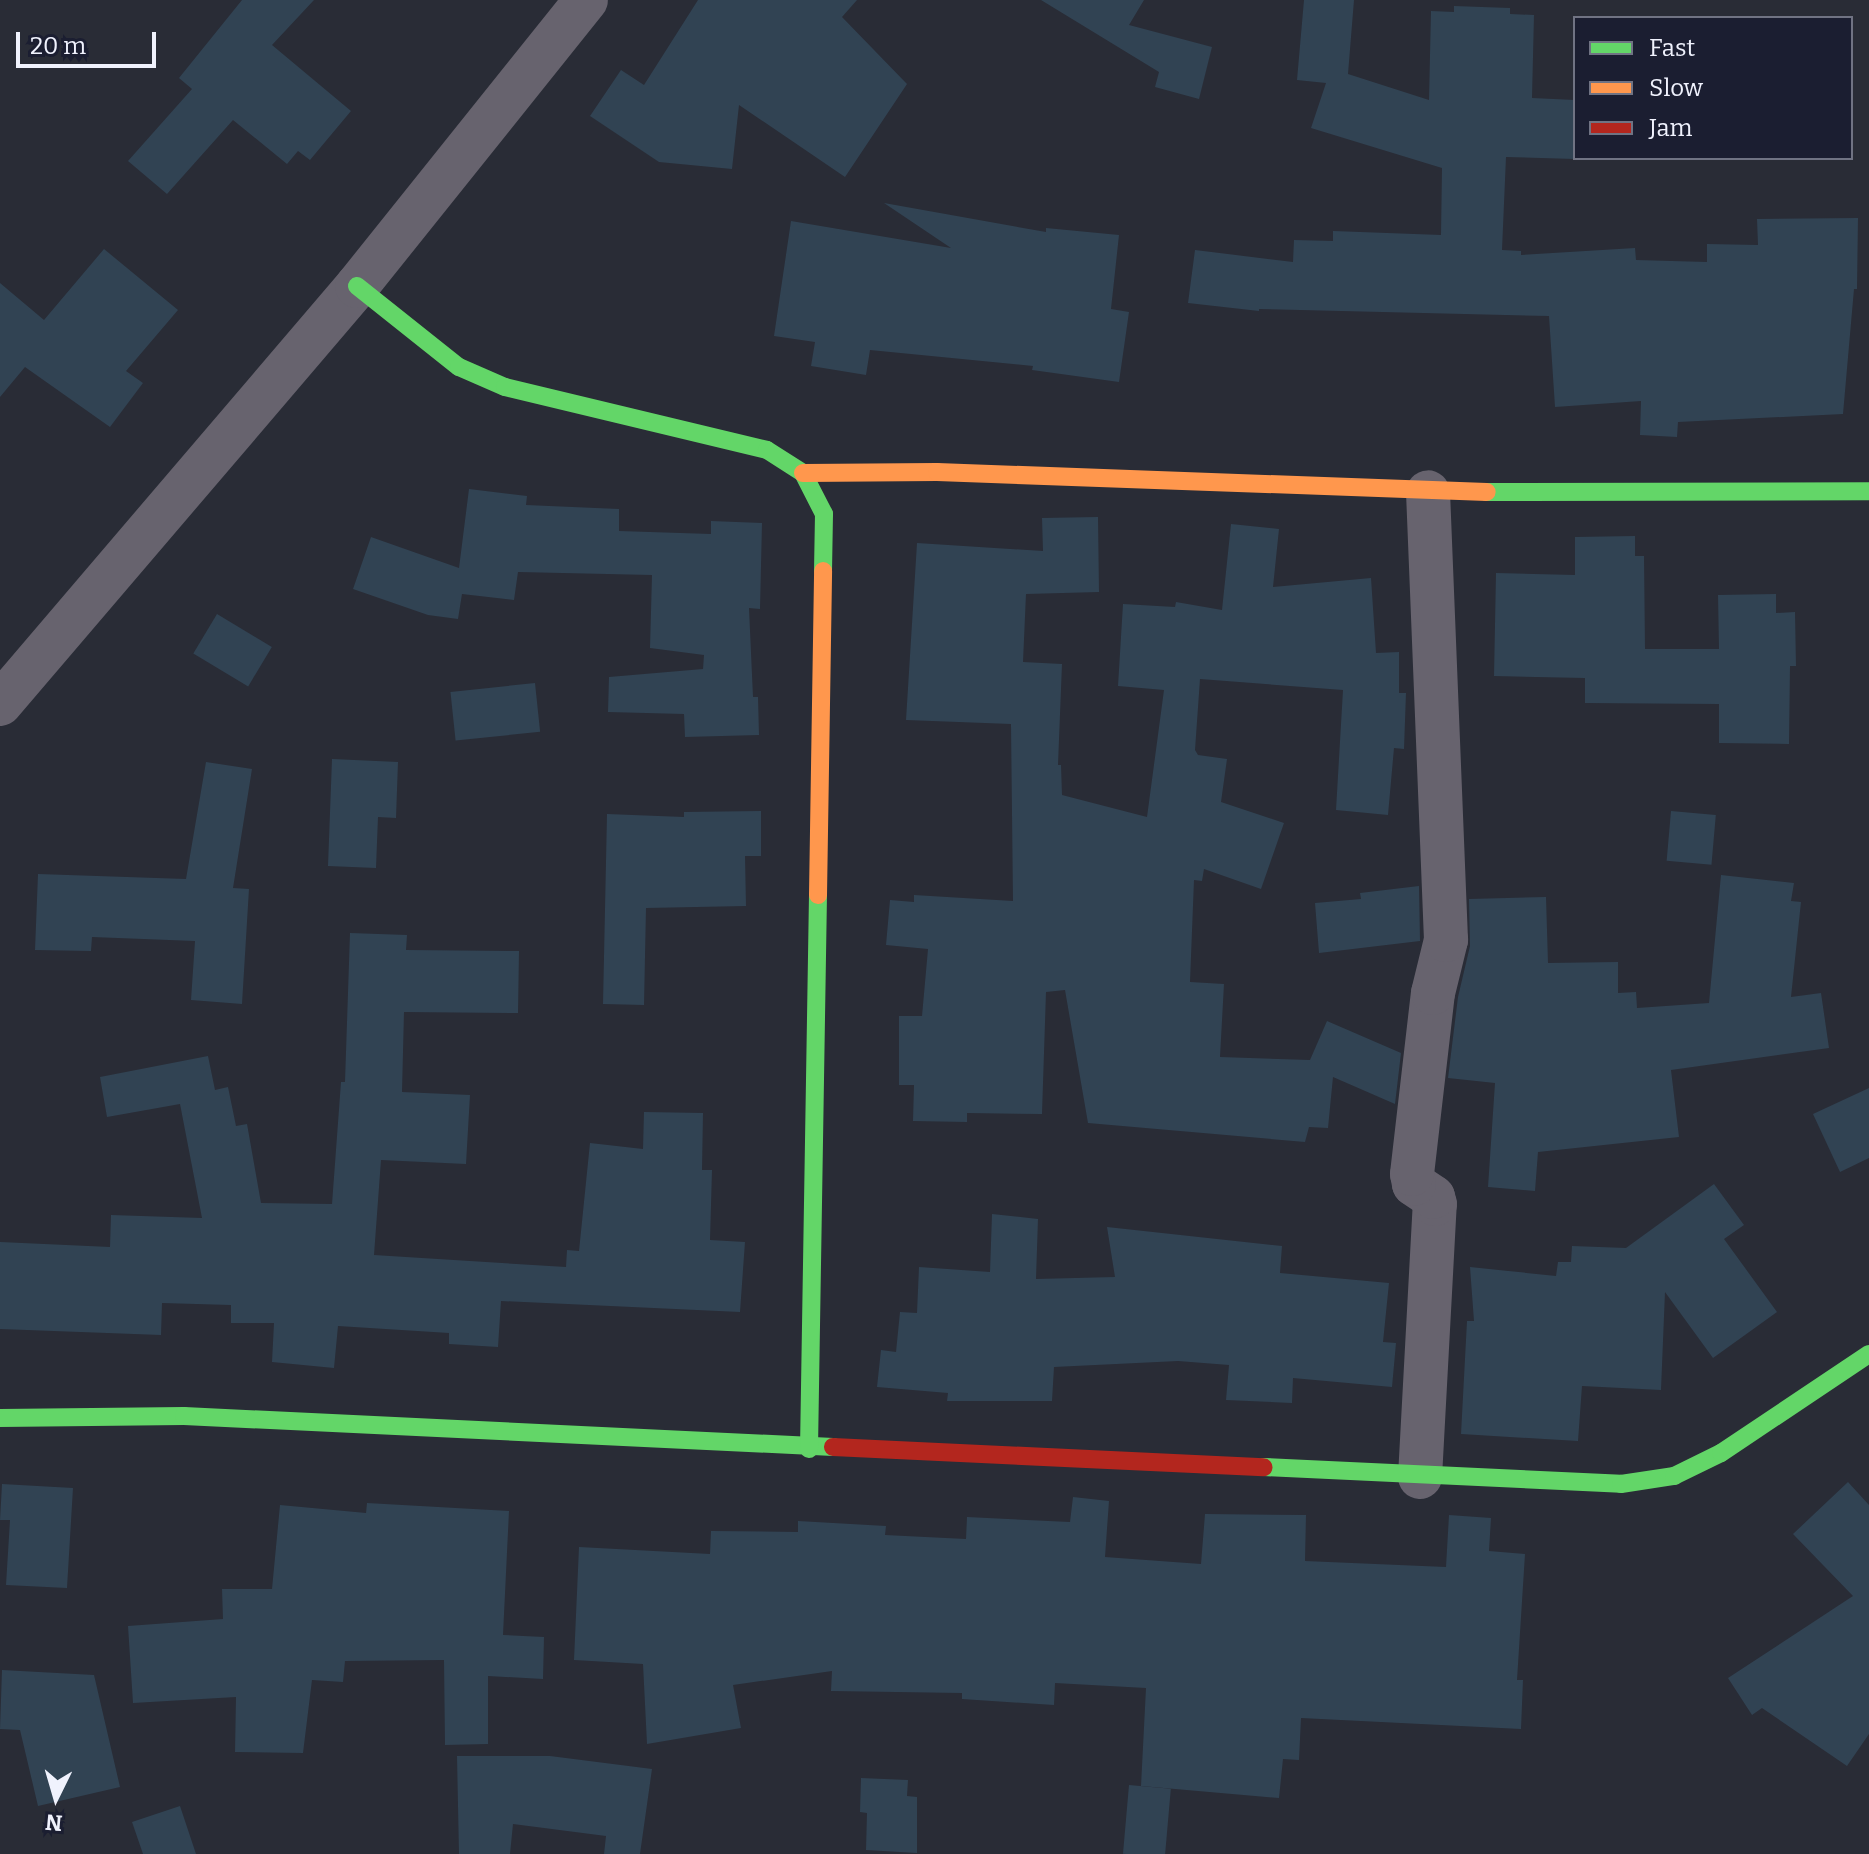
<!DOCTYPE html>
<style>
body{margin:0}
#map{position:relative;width:1869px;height:1854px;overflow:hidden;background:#292c36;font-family:Bitter,serif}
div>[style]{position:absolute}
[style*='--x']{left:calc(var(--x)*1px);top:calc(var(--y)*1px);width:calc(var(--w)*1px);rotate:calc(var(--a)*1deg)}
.building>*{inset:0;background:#314353;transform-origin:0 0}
.street>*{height:44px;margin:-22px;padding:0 22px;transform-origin:22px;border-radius:22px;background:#67636e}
.fast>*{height:18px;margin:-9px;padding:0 9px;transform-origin:9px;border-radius:9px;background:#63d668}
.slow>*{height:18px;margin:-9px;padding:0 9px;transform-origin:9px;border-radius:9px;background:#ff974d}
.jam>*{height:18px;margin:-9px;padding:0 9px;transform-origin:9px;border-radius:9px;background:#b3261e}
span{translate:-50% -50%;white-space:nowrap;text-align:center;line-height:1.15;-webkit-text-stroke:6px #1b1e31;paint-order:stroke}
.legend{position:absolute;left:1573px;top:16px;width:280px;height:144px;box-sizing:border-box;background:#1b1e31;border:2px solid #707383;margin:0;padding:10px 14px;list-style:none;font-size:24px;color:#f0f2fd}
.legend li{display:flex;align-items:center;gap:16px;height:40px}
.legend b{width:40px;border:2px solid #707383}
.north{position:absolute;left:16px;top:1758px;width:80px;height:80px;-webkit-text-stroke:6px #1b1e31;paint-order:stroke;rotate:185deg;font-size:22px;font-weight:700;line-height:32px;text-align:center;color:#f0f2fd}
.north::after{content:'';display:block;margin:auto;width:28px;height:36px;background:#f0f2fd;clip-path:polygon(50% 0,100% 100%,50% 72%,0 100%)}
.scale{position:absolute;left:16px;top:32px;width:140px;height:36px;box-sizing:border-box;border:4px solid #f0f2fd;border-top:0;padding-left:10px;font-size:24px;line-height:28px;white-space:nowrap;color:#f0f2fd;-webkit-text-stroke:6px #1b1e31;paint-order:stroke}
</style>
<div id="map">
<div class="building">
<i style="clip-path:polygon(242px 0,314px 0,272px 45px,351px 111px,310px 160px,298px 151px,287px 164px,233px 120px,167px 194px,128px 161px,192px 89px,179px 78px)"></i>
<i style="clip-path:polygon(698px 0,857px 0,842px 17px,907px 84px,845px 177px,739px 105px,732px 169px,659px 162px,590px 116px,621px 70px,644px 85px)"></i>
<i style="clip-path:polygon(1041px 0,1144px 0,1129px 25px,1212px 47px,1199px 99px,1155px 87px,1159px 72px)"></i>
<i style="clip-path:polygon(1304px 0,1354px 0,1348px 74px,1429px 100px,1431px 11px,1454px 12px,1454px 6px,1510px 8px,1510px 14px,1534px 15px,1532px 98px,1575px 100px,1575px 159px,1506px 157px,1502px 250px,1521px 251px,1521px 255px,1635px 248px,1636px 260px,1707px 262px,1707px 244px,1758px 245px,1757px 219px,1858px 218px,1857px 289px,1854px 289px,1843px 414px,1678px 422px,1677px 437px,1640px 435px,1641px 401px,1555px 407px,1549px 316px,1259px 309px,1259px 311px,1188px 303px,1195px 250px,1293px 262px,1294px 240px,1333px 241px,1333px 231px,1441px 235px,1442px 168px,1311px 128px,1326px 83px,1297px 80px)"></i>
<i style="clip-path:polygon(884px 203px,1046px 232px,1046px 228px,1119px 235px,1111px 309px,1129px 312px,1119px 382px,1032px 370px,1033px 366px,870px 350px,866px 375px,811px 366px,815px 342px,774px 336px,791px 221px,951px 248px)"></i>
<i style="clip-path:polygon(104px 249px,178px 310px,126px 371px,143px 383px,110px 427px,25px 367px,0 397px,0 283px,44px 320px)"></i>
<i style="clip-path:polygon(469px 489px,527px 496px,526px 505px,619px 509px,619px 531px,711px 534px,711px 521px,762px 523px,760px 609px,749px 608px,753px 697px,758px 697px,759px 735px,685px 737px,684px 714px,608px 712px,609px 677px,703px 669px,704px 655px,650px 648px,652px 575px,518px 572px,514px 600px,462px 594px,458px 619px,428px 615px,353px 589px,371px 537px,459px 568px)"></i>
<i style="clip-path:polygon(1098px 517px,1099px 592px,1026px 594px,1023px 662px,1062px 664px,1058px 765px,1061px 765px,1062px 795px,1147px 817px,1164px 690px,1118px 686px,1123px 604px,1175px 607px,1176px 602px,1222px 610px,1231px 524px,1279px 529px,1273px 587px,1371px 578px,1376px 653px,1399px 652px,1399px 693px,1406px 693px,1404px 749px,1394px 748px,1388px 815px,1336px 810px,1343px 690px,1200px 679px,1195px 750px,1198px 755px,1227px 759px,1221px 802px,1284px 823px,1261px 889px,1204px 869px,1202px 881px,1194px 880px,1190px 982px,1224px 984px,1220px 1057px,1310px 1060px,1327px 1021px,1401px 1053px,1395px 1104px,1333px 1077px,1328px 1128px,1309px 1127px,1305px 1142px,1088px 1123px,1065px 990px,1046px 992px,1042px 1114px,967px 1113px,967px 1122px,913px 1121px,914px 1085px,899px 1085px,899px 1016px,922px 1016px,928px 949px,886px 945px,890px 900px,914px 902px,914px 895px,1013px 901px,1011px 724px,906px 720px,917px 543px,1043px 551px,1042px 518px)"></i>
<i style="clip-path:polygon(1635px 536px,1635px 556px,1644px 556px,1645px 649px,1719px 649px,1718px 595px,1776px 594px,1776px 613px,1795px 612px,1796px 666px,1790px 666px,1789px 744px,1719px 743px,1719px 704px,1585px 703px,1585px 678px,1494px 676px,1496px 573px,1575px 575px,1575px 537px)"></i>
<i style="left:217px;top:614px;width:64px;height:46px;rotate:31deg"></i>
<i style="left:535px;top:683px;width:49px;height:85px;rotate:84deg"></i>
<i style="clip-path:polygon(332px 759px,398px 762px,396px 818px,378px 817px,376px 868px,328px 866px)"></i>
<i style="clip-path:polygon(206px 762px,252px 769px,233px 888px,249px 889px,242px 1004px,191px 1000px,195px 941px,92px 937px,91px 951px,35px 950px,38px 874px,186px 879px)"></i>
<i style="clip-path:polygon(761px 811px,761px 856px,745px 856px,746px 906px,646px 908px,644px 1005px,603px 1004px,607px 814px,684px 817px,684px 812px)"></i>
<i style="left:1671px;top:811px;width:45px;height:50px;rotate:5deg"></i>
<i style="clip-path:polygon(1721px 875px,1794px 883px,1791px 901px,1801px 902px,1791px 997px,1821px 993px,1829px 1048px,1671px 1070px,1679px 1137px,1538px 1152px,1535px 1191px,1488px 1187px,1495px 1083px,1448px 1078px,1458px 997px,1470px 946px,1469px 899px,1546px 897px,1548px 963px,1618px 962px,1618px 993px,1636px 992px,1637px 1008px,1709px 1003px)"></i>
<i style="clip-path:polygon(1419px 886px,1420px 941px,1319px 953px,1315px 903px,1361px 899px,1360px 893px)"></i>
<i style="clip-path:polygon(350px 933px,407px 935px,406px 950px,519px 951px,518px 1013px,404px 1012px,402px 1092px,470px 1095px,466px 1164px,381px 1160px,374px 1255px,566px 1267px,567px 1250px,579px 1251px,590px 1143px,643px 1149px,644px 1112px,703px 1113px,702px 1170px,712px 1170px,710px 1240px,745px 1242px,740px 1312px,501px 1301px,498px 1347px,449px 1344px,449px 1333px,338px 1326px,334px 1368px,272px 1362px,274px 1323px,231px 1323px,231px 1305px,162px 1303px,161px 1335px,0 1329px,0 1242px,110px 1247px,111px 1215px,202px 1218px,180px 1104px,107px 1117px,100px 1077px,208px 1056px,215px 1090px,228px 1087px,236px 1126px,247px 1124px,261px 1203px,332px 1204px,341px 1082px,345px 1082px)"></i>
<i style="clip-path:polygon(1869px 1088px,1869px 1158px,1840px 1172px,1813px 1114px)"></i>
<i style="clip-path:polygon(1714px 1184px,1744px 1225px,1724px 1239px,1777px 1312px,1713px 1358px,1665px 1292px,1661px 1390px,1582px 1386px,1578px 1441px,1461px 1434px,1467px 1321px,1474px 1321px,1470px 1267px,1556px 1276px,1558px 1262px,1571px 1262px,1572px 1246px,1626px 1248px)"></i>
<i style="clip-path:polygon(992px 1214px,1038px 1219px,1036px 1279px,1115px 1277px,1107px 1227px,1282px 1246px,1280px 1273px,1389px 1283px,1383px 1342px,1396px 1343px,1392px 1387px,1293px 1378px,1292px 1403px,1226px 1400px,1229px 1365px,1178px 1361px,1054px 1367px,1052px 1401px,947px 1401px,948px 1393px,877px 1387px,881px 1350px,896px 1352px,900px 1312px,917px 1313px,919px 1267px,990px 1272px)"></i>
<i style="clip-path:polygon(1848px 1482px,1869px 1505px,1869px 1734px,1847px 1766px,1762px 1708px,1752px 1715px,1728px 1678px,1853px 1596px,1793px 1534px)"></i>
<i style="clip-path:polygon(2px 1484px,73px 1488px,67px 1588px,6px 1585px,10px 1520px,0 1520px)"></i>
<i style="clip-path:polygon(1073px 1497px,1109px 1501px,1105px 1557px,1201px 1564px,1205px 1514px,1306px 1515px,1305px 1561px,1446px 1567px,1449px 1515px,1491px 1518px,1489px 1551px,1525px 1554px,1517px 1680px,1523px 1680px,1521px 1729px,1301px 1718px,1299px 1760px,1283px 1759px,1279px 1798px,1141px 1786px,1146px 1688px,1055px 1683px,1054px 1705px,962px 1699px,962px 1693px,831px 1691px,832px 1671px,733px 1685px,741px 1728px,647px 1744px,643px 1664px,574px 1660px,579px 1547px,710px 1554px,711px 1531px,798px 1532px,798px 1521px,886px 1526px,885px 1535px,966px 1539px,967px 1517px,1070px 1522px)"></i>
<i style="clip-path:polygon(367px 1503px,509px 1511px,503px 1635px,544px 1637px,543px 1679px,488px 1676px,488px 1744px,445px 1745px,444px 1660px,345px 1661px,343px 1682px,312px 1680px,303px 1753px,235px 1752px,236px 1697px,133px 1703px,128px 1626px,223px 1619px,222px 1589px,272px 1589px,280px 1505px,366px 1513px)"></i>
<i style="clip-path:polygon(2px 1670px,94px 1675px,120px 1787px,38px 1806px,20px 1730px,0 1729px)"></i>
<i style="clip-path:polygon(457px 1756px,550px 1756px,652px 1769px,640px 1854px,604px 1854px,606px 1836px,513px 1824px,510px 1854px,459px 1854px)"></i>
<i style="clip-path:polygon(861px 1778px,908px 1780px,907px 1796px,917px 1797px,917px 1853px,866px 1850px,867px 1813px,860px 1812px)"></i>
<i style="left:1129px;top:1785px;width:42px;height:69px;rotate:5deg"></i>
<i style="clip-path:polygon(180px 1806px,196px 1854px,143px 1854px,132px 1822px)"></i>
</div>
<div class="street">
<i style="--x:0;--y:704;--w:550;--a:-49.5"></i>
<i style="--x:357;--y:286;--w:366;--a:-51.3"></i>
<i style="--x:1420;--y:1477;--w:273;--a:-86.9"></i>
<i style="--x:1435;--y:1204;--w:7;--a:-106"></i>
<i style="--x:1433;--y:1197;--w:23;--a:-146"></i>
<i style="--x:1414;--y:1184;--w:10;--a:-101"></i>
<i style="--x:1412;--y:1174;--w:182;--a:-83.4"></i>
<i style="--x:1433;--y:993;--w:55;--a:-76.2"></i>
<i style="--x:1446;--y:940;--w:448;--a:-92.3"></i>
</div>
<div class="fast">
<i style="--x:357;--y:286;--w:130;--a:38.5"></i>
<i style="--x:459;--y:367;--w:50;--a:23.5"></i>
<i style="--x:505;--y:387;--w:269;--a:13.5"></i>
<i style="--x:767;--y:450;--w:43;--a:32.6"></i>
<i style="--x:803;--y:473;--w:46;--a:62.9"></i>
<i style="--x:824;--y:514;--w:57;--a:91"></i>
<i style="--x:1487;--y:492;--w:382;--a:-0.1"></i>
<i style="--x:0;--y:1418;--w:184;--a:-0.6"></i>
<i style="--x:184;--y:1416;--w:650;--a:2.73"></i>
<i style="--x:809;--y:1449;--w:554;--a:-89.07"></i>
<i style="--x:1264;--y:1467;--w:357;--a:2.7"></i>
<i style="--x:1621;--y:1484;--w:54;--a:-8.6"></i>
<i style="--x:1674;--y:1476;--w:52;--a:-26.1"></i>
<i style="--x:1721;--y:1453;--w:178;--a:-33.8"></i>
</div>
<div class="slow">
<i style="--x:803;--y:473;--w:134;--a:-0.4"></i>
<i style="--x:937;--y:472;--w:550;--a:2.08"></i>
<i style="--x:818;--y:895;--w:324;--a:-89.1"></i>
</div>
<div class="jam">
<i style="--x:833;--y:1447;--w:431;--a:2.7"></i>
</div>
<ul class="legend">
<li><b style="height:10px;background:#63d668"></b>Fast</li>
<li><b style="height:10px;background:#ff974d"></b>Slow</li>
<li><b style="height:10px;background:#b3261e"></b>Jam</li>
</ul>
<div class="north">N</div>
<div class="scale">20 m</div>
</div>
